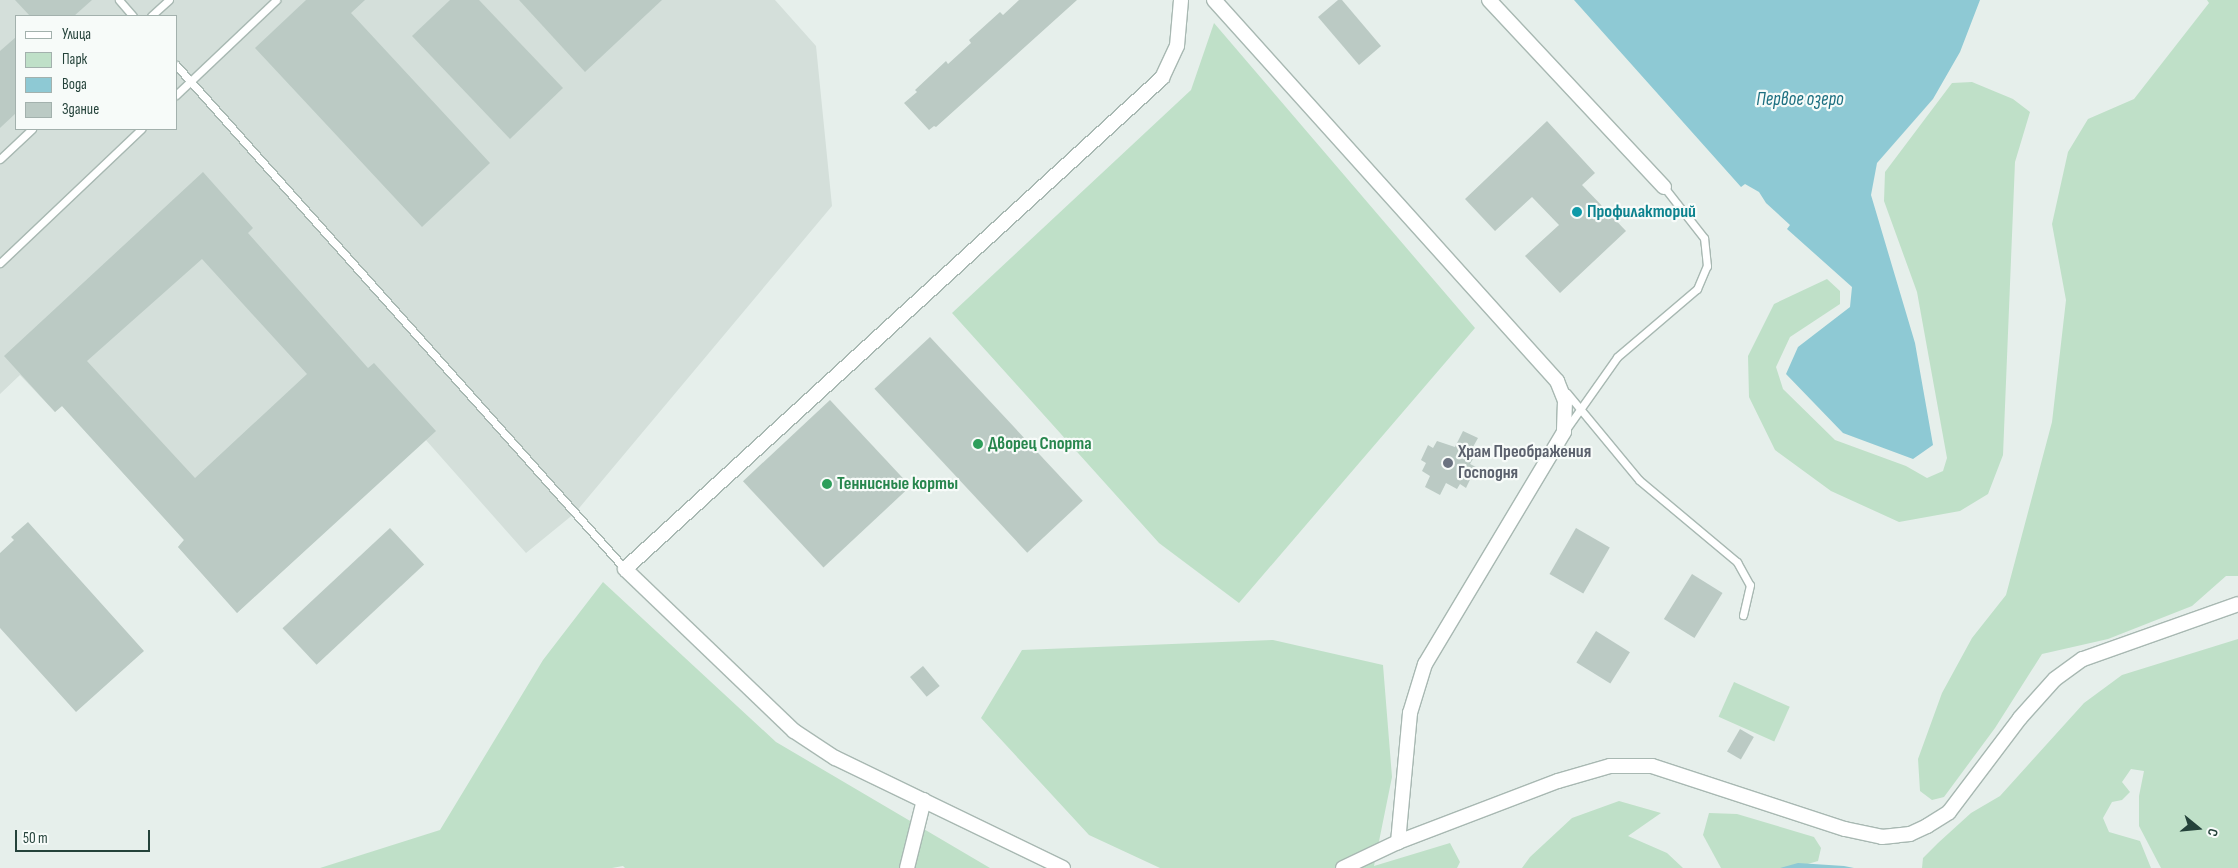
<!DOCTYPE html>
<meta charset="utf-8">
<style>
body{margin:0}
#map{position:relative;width:2238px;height:868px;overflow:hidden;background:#e6efeb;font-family:"Sofia Sans Condensed",sans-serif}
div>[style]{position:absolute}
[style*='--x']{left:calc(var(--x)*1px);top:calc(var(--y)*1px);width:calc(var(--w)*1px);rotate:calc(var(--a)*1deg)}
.built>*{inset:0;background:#d4dfda}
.green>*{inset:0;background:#bfe0c8;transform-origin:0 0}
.water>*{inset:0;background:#8ec9d4}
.building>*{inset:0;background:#bbcac4;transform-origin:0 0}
.roads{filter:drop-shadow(1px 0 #a8b8b2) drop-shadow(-1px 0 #a8b8b2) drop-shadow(0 1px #a8b8b2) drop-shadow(0 -1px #a8b8b2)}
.lane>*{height:7px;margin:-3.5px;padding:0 3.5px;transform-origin:3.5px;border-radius:3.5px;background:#fff}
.street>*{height:14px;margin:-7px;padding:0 7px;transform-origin:7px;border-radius:7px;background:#fff}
.dots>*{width:14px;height:14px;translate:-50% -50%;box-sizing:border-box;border:2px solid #f7fbf9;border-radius:50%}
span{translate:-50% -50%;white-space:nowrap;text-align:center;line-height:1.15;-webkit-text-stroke:4.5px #f7fbf9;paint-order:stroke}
.culture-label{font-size:18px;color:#0d838f;font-weight:700}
.left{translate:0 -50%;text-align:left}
.leisure-label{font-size:18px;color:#27864d;font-weight:700}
.worship-label{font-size:18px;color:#5b616d;font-weight:700}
.water-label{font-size:19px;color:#1c6f80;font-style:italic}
.legend{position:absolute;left:15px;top:15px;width:162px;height:115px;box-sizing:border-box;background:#f7fbf9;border:1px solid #a3b1ad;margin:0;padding:6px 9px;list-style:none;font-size:15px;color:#24423a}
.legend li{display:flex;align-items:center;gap:10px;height:25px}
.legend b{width:25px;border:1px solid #a3b1ad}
.north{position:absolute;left:2173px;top:803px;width:50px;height:50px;-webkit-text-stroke:4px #f7fbf9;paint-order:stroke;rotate:107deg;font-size:14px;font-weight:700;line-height:20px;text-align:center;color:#24423a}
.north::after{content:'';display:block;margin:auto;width:18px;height:22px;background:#24423a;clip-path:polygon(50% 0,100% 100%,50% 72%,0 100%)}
.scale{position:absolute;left:15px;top:830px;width:135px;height:22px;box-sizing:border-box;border:2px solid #24423a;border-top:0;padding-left:6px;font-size:15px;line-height:18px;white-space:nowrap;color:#24423a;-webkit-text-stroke:4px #f7fbf9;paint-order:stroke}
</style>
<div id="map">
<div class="built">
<i style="clip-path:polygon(evenodd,0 0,775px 0,816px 46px,832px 206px,575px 513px,526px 553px,425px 439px,237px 613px,178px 547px,184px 540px,62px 406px,55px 412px,20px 375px,0 394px,0 0,16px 16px,176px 16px,176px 129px,16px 129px,16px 16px)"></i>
</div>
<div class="green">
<i style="clip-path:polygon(2207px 0,2238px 0,2238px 576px,2226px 576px,2192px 606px,2108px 639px,2042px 654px,1995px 728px,1944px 797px,1932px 800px,1920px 791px,1918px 759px,1942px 693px,1972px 638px,2006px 595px,2052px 422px,2066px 300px,2052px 224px,2068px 152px,2088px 119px,2134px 99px,2209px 3px)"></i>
<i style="clip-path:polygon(1214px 23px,1475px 328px,1239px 603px,1159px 543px,952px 313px,1191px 90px)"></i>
<i style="clip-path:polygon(1972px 82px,2013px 99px,2030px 112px,2015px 162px,2003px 455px,1988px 494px,1960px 511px,1899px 522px,1831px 491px,1775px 450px,1749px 397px,1748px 356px,1774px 304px,1827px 279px,1840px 291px,1840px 304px,1790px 337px,1776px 367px,1783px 389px,1835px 440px,1906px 466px,1927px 478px,1943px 471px,1947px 458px,1917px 292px,1884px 201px,1885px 172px,1952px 83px)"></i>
<i style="clip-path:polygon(603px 582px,776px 742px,990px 868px,625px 868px,623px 866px,612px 868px,320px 868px,440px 830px,543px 660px)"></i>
<i style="clip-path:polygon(2238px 639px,2238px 868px,2161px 868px,2139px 826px,2139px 796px,2144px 771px,2131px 769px,2122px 782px,2130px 792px,2122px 800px,2112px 802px,2103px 818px,2109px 832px,2140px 841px,2151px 868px,1922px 868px,1923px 858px,1938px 843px,1971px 813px,2000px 796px,2084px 703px,2122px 675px)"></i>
<i style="clip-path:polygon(1273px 640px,1383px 665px,1392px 777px,1374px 866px,1450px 843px,1460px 862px,1457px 868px,1160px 868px,1089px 835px,981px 718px,1022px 650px)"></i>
<i style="left:1734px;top:682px;width:61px;height:38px;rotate:24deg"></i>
<i style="clip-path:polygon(1619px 801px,1661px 813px,1628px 836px,1667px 853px,1683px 868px,1522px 868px,1530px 857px,1572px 818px)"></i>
<i style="clip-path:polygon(1709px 813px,1737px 814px,1814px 837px,1821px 848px,1818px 861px,1794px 868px,1721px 868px,1703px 835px)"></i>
</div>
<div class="water">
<i style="clip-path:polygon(1574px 0,1980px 0,1960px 52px,1933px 99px,1877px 163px,1871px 195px,1915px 343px,1933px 445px,1913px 459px,1843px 433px,1786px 374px,1798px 347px,1850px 307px,1852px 287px,1787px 229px,1790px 225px,1766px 203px,1759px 192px,1745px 184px,1741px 187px)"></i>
<i style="clip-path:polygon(1798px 863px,1844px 866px,1854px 868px,1780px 868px)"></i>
</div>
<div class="building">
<i style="clip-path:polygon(15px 0,92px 0,74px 16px,30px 16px)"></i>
<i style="clip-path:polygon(306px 0,365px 0,351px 13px,490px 163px,422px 227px,255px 48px)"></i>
<i style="clip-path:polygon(450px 0,479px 0,563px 88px,510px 139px,412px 36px)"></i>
<i style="clip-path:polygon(519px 0,662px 0,585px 72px)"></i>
<i style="clip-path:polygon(1019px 0,1077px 0,936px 127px,934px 126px,929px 130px,904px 103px,917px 92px,915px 90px,946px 61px,948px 64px,971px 43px,969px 40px,1000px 12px,1003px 15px)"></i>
<i style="clip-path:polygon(1338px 0,1342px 0,1381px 46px,1359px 65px,1318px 17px)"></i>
<i style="clip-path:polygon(16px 37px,16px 113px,0 128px,0 51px)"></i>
<i style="clip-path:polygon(1547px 121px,1595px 173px,1582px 185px,1626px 231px,1560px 293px,1525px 256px,1559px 225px,1532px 197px,1495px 231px,1465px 199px)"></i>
<i style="clip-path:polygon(evenodd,203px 172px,253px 228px,248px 233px,368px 368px,374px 363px,436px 431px,237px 613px,178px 547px,184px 540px,62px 406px,55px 412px,4px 356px,203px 172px,202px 259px,307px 374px,195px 478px,87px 361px,202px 259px)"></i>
<i style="left:930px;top:337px;width:224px;height:76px;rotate:47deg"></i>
<i style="left:830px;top:400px;width:118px;height:119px;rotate:47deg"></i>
<i style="clip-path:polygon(1463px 431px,1478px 438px,1468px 456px,1473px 459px,1470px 464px,1476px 467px,1466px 488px,1460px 484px,1457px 489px,1446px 483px,1440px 495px,1425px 487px,1430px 476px,1422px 471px,1426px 463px,1421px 460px,1428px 445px,1433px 448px,1437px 441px,1455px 447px)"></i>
<i style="clip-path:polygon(28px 522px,144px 651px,76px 712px,0 628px,0 553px,14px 540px,11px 537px)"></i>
<i style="left:390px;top:528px;width:50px;height:147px;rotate:47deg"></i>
<i style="left:1576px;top:528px;width:39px;height:53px;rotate:30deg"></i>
<i style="left:1692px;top:574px;width:36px;height:53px;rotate:32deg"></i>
<i style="left:1596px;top:631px;width:40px;height:37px;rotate:32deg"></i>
<i style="left:923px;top:666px;width:26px;height:17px;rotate:50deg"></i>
<i style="left:1740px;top:729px;width:16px;height:26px;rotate:30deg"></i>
</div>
<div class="roads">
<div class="lane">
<i style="--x:119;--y:0;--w:21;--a:49"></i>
<i style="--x:151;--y:16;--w:24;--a:-42"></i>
<i style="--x:176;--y:65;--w:675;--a:48.3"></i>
<i style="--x:176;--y:95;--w:138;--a:-43.5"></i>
<i style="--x:0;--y:159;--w:44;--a:-43.2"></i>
<i style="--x:0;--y:263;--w:195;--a:-43.5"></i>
<i style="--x:1567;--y:393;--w:113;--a:50.4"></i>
<i style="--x:1639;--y:480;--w:128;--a:39.9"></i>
<i style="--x:1737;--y:562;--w:26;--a:61"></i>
<i style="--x:1750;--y:585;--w:31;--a:103"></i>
<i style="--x:1567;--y:428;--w:87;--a:-54.8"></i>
<i style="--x:1617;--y:357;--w:105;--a:-40.4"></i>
<i style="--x:1697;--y:289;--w:25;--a:-67"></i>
<i style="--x:1707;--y:266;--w:28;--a:-96"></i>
<i style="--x:1704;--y:238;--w:65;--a:-128.1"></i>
</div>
<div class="street">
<i style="--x:1214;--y:0;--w:513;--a:48"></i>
<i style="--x:1557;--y:381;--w:22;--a:68"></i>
<i style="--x:1565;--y:401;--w:31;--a:92"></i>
<i style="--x:1564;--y:432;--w:270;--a:120.9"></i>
<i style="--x:1425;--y:664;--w:51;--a:107"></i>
<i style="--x:1410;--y:713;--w:130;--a:95.3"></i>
<i style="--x:1489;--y:0;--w:256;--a:46.9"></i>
<i style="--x:907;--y:868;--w:70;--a:-76"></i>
<i style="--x:1063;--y:868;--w:253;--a:-154.2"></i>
<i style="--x:835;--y:758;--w:49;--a:-146.6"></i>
<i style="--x:794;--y:731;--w:234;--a:-136.2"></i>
<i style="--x:625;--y:569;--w:728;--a:-42.44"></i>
<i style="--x:1162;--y:78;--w:35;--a:-65"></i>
<i style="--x:1177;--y:46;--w:46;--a:-85"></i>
<i style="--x:1343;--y:868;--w:61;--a:-25.3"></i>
<i style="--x:1398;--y:842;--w:171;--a:-20.9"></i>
<i style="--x:1558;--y:781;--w:54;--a:-16.1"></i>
<i style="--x:1610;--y:766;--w:42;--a:0"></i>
<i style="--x:1652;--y:766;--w:203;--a:18.1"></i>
<i style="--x:1845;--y:829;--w:38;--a:12"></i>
<i style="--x:1882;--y:837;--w:28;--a:-6"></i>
<i style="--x:1910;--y:834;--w:19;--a:-25"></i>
<i style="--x:1927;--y:826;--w:26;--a:-32"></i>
<i style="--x:1949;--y:812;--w:118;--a:-52.9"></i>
<i style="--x:2020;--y:718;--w:52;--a:-48.1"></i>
<i style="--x:2055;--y:679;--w:34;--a:-36"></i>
<i style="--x:2083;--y:659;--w:164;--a:-19.5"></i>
</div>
</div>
<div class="dots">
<i style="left:1577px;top:212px;background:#0f9aa8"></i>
<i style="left:978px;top:444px;background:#2e9e5b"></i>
<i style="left:1448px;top:463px;background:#6b7280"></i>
<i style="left:827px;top:484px;background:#2e9e5b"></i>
</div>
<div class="culture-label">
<span class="left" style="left:1587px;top:212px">Профилакторий</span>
</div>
<div class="leisure-label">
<span class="left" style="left:988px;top:444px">Дворец Спорта</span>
<span class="left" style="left:837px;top:484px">Теннисные корты</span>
</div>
<div class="worship-label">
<span class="left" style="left:1458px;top:463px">Храм Преображения<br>Господня</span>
</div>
<div class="water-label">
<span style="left:1800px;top:100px">Первое озеро</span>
</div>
<ul class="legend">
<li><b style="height:6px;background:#fff"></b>Улица</li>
<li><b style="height:14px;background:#bfe0c8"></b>Парк</li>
<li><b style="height:14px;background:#8ec9d4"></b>Вода</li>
<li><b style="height:14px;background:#bbcac4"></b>Здание</li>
</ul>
<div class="north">С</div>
<div class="scale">50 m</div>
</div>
